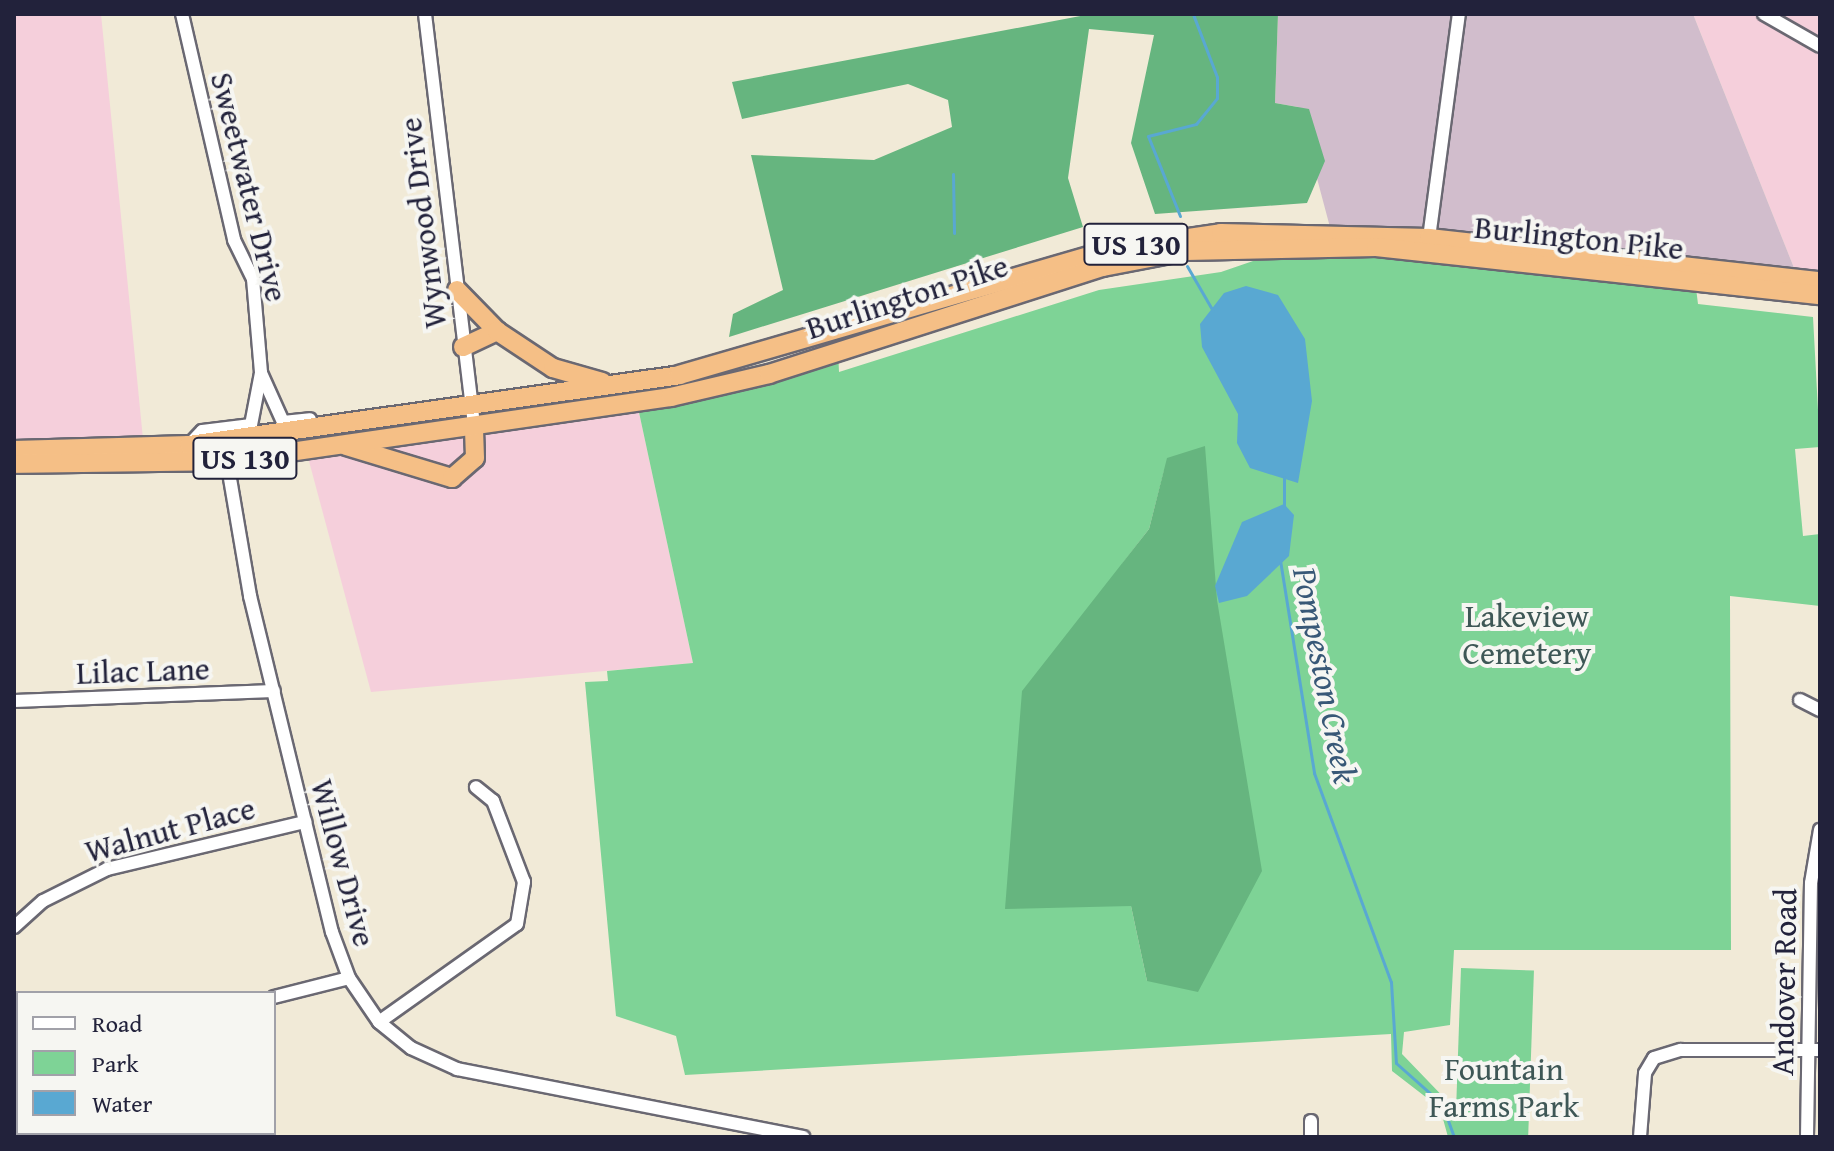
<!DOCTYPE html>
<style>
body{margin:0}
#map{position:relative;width:1834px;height:1151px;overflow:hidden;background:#f1ead7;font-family:"Gentium Book Plus",serif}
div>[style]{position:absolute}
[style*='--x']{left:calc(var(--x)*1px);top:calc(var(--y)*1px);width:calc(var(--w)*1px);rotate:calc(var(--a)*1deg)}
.built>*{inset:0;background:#f5cfdb}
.industrial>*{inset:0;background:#d1bdcc}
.green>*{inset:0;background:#7ed396;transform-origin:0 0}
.forest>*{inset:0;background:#66b57f}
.water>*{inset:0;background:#59a8d2}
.stream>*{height:3px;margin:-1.5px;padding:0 1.5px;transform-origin:1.5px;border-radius:1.5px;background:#59a8d2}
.roads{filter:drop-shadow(2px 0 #6a6872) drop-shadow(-2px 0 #6a6872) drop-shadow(0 2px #6a6872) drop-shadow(0 -2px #6a6872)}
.minor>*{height:12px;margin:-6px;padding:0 6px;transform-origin:6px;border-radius:6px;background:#fff}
.highway>*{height:18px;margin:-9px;padding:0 9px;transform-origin:9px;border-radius:9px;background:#f5bf86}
span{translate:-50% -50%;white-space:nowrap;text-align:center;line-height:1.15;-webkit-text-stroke:8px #f6f6f2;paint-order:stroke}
.shield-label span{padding:2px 6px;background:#f6f6f2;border:2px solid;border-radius:6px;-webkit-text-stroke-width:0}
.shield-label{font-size:30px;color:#22223b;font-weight:700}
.street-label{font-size:32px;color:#22223b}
.park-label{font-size:32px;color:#3e5756}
.water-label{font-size:34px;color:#385877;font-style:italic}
.frame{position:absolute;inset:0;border:16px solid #22223b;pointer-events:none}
.legend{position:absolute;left:16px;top:991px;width:260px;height:144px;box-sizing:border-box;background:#f6f6f2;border:2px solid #a1a1a9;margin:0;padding:10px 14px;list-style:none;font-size:24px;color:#22223b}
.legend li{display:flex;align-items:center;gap:16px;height:40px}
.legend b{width:40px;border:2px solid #a1a1a9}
</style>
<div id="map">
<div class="built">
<i style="clip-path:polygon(14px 14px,101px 14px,144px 449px,14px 450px)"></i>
<i style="clip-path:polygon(1693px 14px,1820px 14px,1820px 281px,1798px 278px)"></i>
<i style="clip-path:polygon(637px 403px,693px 663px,371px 692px,306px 450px)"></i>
</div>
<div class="industrial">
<i style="clip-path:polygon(1278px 14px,1693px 14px,1798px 278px,1331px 231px,1298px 107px,1275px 103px)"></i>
</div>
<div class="green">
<i style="clip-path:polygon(evenodd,1300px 245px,1695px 280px,1698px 304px,1813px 317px,1820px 447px,1795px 449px,1803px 536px,1820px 534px,1820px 606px,1730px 596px,1731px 950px,1454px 950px,1450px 1025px,1404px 1032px,1402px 1054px,1454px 1108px,1458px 1137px,1448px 1137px,1440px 1108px,1392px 1071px,1391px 1034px,685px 1075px,676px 1036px,616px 1016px,585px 682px,608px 681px,607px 671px,693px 663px,637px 403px,838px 350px,839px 372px,1099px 290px,1221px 272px,1300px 245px,1164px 471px,1147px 981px,1131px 906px,1122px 564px,1149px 529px,1164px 471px)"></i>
<i style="left:1461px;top:968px;width:73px;height:169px;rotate:2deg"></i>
</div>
<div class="forest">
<i style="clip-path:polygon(1091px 14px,1278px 14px,1275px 103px,1309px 109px,1325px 161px,1307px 203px,1155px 214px,1131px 143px,1154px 35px,1089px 29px,1068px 178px,1083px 227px,729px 337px,733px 314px,783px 290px,751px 155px,874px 160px,952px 127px,948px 100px,908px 84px,742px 119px,732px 82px)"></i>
<i style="clip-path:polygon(1205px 446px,1217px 600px,1262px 871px,1198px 992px,1147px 981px,1131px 906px,1005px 909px,1022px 691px,1149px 529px,1167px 458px)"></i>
</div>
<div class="water">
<i style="clip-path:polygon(1246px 286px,1278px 295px,1305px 339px,1312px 401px,1298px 483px,1250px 468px,1237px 443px,1238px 414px,1202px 347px,1200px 324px,1224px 293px)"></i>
<i style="clip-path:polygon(1284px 504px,1294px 515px,1289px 556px,1247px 596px,1219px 603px,1215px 586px,1242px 522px)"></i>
</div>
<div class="stream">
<i style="--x:953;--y:174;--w:59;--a:89"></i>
<i style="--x:1180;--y:216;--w:86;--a:-111.8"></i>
<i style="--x:1148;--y:136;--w:49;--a:-14"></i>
<i style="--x:1196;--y:124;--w:33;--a:-51"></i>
<i style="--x:1217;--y:98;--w:21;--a:-90"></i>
<i style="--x:1217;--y:77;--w:67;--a:-110.9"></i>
<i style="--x:1187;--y:266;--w:52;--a:60"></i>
<i style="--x:1284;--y:477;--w:28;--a:90"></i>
<i style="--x:1280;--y:560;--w:216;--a:80.9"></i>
<i style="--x:1314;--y:773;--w:223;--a:69.8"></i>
<i style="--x:1391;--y:982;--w:81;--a:86.5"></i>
<i style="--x:1396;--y:1063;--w:62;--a:41.7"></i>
<i style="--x:1442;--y:1104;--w:35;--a:70"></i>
</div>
<div class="roads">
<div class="minor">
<i style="--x:182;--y:14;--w:232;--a:77"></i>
<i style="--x:234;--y:240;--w:43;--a:64"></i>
<i style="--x:253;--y:279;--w:94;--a:85.1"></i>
<i style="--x:261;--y:373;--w:53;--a:100.9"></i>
<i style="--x:251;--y:425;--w:49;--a:173"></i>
<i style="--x:202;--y:431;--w:19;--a:133"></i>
<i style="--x:425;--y:14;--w:415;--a:83.2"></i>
<i style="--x:1764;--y:14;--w:64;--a:29.7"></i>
<i style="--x:1429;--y:238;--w:226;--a:-82.4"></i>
<i style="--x:261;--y:373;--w:54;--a:65.8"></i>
<i style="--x:283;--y:422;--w:27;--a:-6"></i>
<i style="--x:227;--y:461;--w:137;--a:80.3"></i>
<i style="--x:250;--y:596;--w:346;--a:76.3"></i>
<i style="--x:332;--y:932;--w:49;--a:69.7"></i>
<i style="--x:349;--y:978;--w:53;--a:55.7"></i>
<i style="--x:379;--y:1022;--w:41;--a:39.1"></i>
<i style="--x:411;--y:1048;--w:51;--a:24.5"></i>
<i style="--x:457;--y:1069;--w:353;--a:11.1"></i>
<i style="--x:1800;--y:700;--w:22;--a:27"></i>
<i style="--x:14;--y:701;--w:260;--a:-2.2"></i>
<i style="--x:14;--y:927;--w:39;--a:-42"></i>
<i style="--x:43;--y:901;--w:72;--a:-26.6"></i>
<i style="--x:107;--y:869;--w:204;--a:-13.4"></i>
<i style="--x:274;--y:997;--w:77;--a:-14.2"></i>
<i style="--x:379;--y:1022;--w:169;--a:-35.4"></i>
<i style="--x:517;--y:924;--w:43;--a:-80.5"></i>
<i style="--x:524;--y:882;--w:87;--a:-110.9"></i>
<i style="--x:493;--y:801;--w:22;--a:-141"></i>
<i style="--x:1311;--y:1121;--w:16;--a:90"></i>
<i style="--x:89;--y:1137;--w:4;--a:-90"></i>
<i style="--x:1640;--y:1137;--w:64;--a:-85.5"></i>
<i style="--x:1645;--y:1073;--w:17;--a:-59"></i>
<i style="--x:1654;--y:1058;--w:28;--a:-17"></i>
<i style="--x:1681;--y:1050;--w:139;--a:0"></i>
<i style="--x:1807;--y:1137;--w:254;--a:-89.1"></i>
<i style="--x:1811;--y:883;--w:54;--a:-80.4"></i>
</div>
<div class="highway">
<i style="--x:457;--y:290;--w:57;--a:45.7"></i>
<i style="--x:463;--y:347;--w:38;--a:-25"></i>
<i style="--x:497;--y:331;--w:67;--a:33.5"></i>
<i style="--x:553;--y:368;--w:51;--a:15.9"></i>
<i style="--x:346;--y:446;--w:111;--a:16.8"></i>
<i style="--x:452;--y:478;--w:30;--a:-41"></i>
<i style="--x:475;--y:458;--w:32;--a:-92"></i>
<i style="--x:14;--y:450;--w:175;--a:-1.6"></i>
<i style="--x:189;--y:445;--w:495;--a:-8.1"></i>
<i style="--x:679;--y:375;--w:453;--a:-16.2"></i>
<i style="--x:1114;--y:249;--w:108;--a:-8.5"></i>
<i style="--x:1221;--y:233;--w:208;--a:1.4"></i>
<i style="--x:1429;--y:238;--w:393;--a:6.3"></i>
<i style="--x:14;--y:464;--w:213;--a:-0.8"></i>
<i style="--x:227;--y:461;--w:449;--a:-8.2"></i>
<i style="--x:671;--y:397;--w:101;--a:-13.2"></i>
<i style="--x:769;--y:374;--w:351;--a:-17.8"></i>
<i style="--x:1103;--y:267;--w:85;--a:-10.9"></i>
<i style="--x:1186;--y:251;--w:190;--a:-1.2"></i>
<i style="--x:1376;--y:247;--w:447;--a:6.2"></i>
</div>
</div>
<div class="shield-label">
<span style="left:1136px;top:244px">US 130</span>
<span style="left:245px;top:458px">US 130</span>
</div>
<div class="street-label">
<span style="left:249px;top:187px;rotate:76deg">Sweetwater Drive</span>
<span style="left:423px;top:223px;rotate:-97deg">Wynwood Drive</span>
<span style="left:1579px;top:238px;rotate:6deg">Burlington Pike</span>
<span style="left:907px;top:297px;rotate:-18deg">Burlington Pike</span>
<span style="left:143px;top:671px;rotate:-2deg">Lilac Lane</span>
<span style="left:170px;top:830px;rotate:-15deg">Walnut Place</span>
<span style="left:343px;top:863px;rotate:75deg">Willow Drive</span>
<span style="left:1784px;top:982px;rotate:-89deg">Andover Road</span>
</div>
<div class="park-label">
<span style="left:1527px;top:635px">Lakeview<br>Cemetery</span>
<span style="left:1504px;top:1088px">Fountain<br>Farms Park</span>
</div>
<div class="water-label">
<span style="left:1326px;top:675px;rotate:79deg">Pompeston Creek</span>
</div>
<div class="frame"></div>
<ul class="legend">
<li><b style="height:10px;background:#fff"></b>Road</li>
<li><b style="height:22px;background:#7ed396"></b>Park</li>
<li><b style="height:22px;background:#59a8d2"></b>Water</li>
</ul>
</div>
